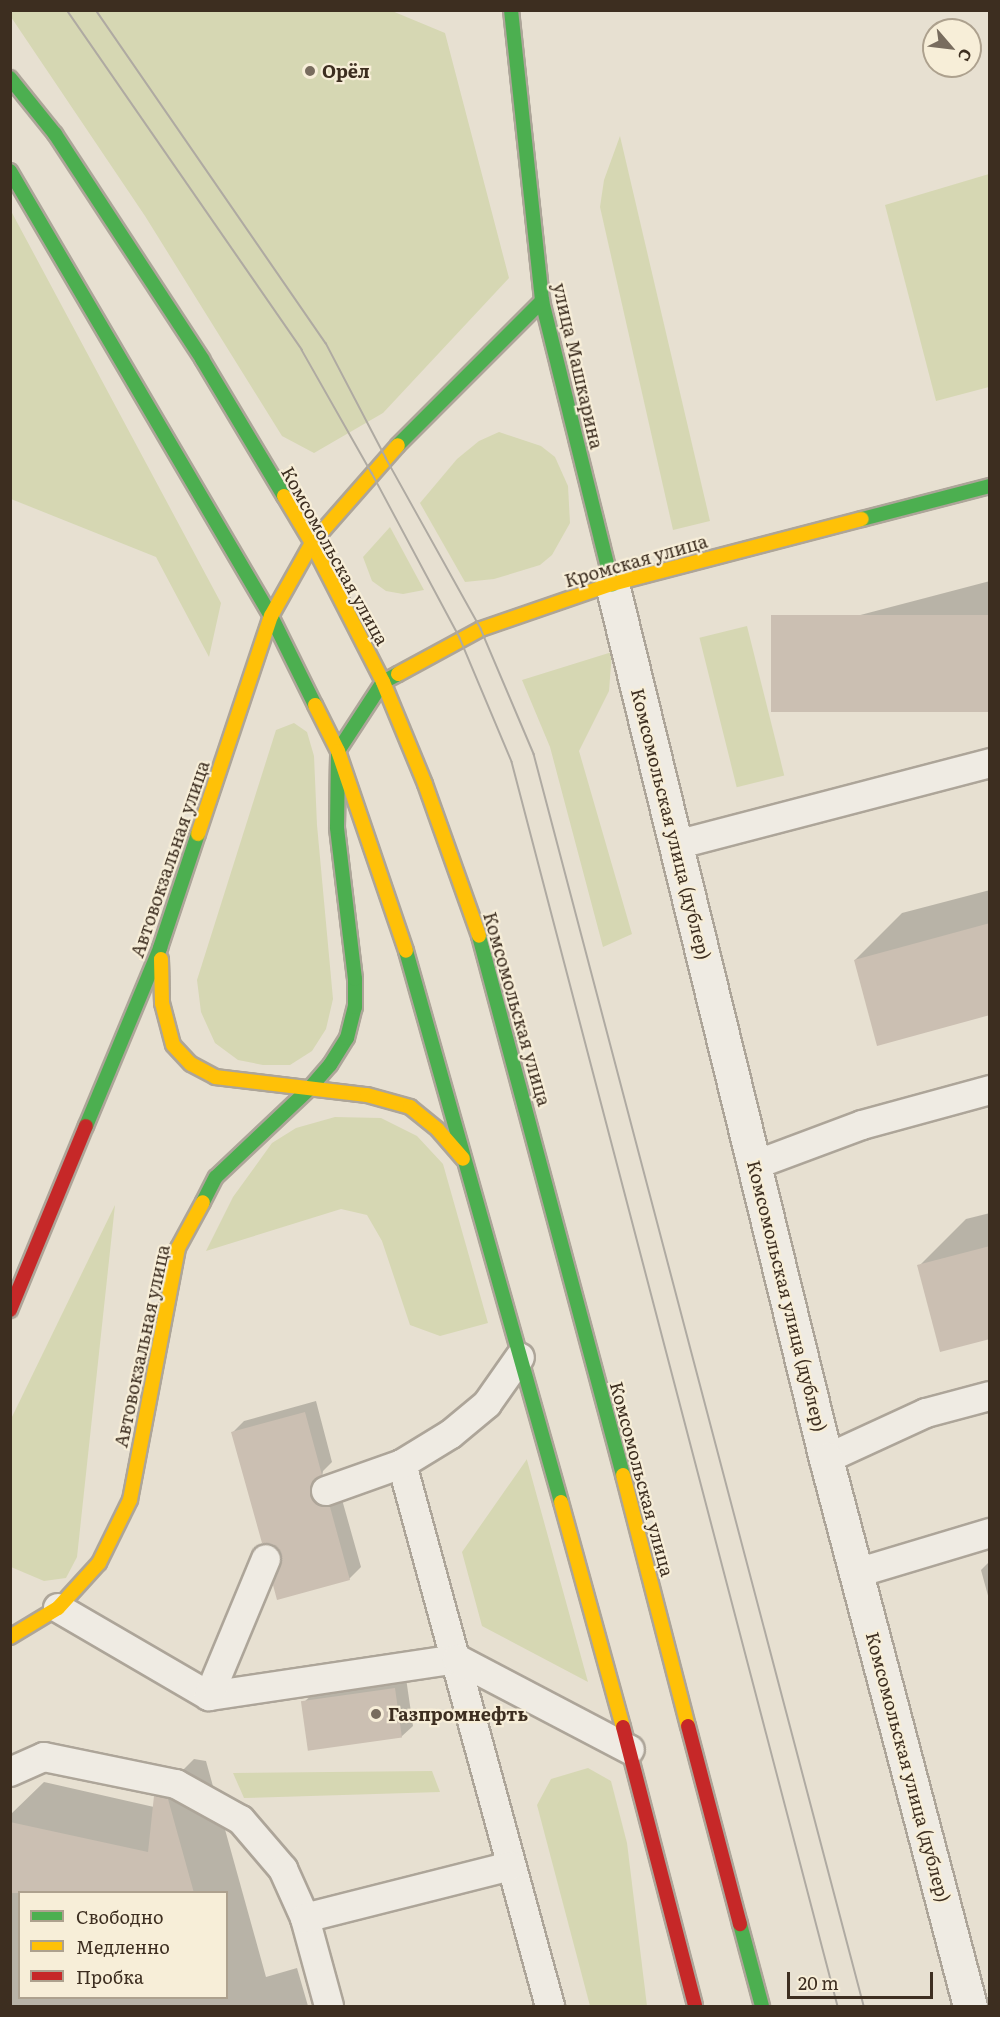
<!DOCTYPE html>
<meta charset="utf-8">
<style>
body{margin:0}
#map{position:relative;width:1000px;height:2017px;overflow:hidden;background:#e7e0d1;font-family:Literata,serif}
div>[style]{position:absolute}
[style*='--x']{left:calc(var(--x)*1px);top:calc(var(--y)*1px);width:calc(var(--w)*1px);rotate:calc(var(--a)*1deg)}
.green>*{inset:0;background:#d6d7b3;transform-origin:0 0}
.shadow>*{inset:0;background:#0003}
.building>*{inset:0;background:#cbbfb2;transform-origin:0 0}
.roads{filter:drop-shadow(2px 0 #ada599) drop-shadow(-2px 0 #ada599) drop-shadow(0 2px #ada599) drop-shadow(0 -2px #ada599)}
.lane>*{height:28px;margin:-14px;padding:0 14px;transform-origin:14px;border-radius:14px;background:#efebe3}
.street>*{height:33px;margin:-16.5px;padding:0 16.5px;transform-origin:16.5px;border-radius:16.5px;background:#efebe3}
.fast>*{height:14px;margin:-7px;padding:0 7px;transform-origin:7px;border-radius:7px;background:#4caf50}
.slow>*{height:14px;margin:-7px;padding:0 7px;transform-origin:7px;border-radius:7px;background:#ffc107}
.jam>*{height:14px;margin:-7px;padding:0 7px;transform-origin:7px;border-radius:7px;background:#c62828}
.tram>*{height:1.5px;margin:-0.75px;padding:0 0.75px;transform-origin:0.75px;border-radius:0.75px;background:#afaaa2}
.dots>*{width:16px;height:16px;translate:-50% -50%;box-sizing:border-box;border:3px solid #f7eed8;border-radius:50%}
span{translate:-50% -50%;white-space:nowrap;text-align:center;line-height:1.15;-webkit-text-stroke:4.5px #f7eed8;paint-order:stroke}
.poi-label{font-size:18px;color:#3d2e20;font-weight:700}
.left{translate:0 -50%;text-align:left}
.street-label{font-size:18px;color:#3d2e20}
.frame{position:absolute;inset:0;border:12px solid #3d2e20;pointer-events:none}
.legend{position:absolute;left:18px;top:1891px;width:210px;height:108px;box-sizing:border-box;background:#f7eed8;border:2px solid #ada18e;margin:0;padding:8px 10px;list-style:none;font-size:18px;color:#3d2e20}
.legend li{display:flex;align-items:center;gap:12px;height:30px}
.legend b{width:30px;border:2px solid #ada18e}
.north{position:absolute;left:922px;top:18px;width:60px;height:60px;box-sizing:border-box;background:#f7eed8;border:2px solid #ada18e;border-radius:50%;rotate:118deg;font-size:16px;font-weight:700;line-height:24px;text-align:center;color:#3d2e20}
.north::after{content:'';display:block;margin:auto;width:21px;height:27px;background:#786c5e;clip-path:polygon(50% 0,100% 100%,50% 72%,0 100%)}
.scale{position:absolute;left:787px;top:1972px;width:146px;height:27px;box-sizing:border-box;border:3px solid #3d2e20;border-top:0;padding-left:8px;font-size:18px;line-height:21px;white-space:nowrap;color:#3d2e20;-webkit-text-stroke:4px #f7eed8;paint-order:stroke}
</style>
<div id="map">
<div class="green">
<i style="clip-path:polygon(10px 11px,392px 11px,445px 33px,509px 278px,383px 413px,314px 453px,282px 436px,145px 216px,11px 17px)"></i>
<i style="clip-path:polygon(620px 136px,710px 521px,673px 530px,600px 207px,604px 180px)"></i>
<i style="clip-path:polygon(989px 174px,989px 387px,936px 401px,885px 205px)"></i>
<i style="clip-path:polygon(11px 211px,221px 603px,209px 657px,156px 557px,11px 499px)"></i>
<i style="clip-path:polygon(499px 432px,541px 446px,555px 457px,568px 486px,570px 523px,552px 555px,540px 565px,494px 579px,465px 582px,420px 503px,457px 459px,479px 441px)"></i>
<i style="clip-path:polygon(390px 527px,424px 590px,403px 594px,386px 591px,372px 581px,363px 557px)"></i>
<i style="left:747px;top:626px;width:154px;height:49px;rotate:76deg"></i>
<i style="clip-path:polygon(612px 652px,609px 691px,579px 751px,632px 934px,603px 947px,550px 747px,522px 680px)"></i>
<i style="clip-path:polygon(294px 723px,307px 732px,314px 756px,317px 825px,333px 999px,326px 1029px,312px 1051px,290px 1065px,263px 1065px,238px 1060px,215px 1043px,201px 1012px,197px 980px,276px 730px)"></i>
<i style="clip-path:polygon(335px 1117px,381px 1118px,417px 1136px,443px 1164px,488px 1323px,440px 1336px,410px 1325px,382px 1241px,367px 1215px,341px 1209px,206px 1251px,233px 1197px,272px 1143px,296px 1128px)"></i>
<i style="clip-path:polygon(115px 1205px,77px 1557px,66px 1578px,44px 1581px,11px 1567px,10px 1421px)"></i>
<i style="clip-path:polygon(527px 1459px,527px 1460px,588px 1682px,482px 1626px,462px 1552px)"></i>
<i style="clip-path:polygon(588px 1768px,611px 1781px,627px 1843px,647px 2006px,590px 2006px,537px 1805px,551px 1779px)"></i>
<i style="clip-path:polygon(432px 1771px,440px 1792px,244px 1798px,233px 1773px)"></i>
</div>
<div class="shadow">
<i style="clip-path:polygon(990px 581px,990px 711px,780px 670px,826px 624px)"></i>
<i style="clip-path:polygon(990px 890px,990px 1014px,855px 960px,902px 913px)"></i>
<i style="clip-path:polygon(990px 1213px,990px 1338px,919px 1266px,966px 1219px)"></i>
<i style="clip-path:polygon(316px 1401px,332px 1462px,323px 1471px,321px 1484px,341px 1496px,361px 1567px,349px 1579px,284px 1556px,233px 1432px,244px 1421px)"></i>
<i style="clip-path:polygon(990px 1561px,990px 1603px,981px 1570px)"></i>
<i style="clip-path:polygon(406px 1678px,413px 1726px,401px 1737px,303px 1703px,315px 1692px)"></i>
<i style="clip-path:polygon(evenodd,194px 1759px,206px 1761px,266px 1977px,297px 1968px,308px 2006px,10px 2006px,10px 1815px,44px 1782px,154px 1807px,156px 1797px,194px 1759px,20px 1892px,226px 1892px,226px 1998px,20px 1998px,20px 1892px)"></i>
</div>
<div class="building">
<i style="left:990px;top:615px;width:97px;height:219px;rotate:90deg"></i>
<i style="clip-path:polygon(990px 923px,990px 1015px,877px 1046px,854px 960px)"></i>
<i style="clip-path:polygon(990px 1246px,990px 1339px,940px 1352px,917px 1265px)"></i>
<i style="clip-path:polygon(305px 1412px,322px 1475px,313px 1481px,310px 1496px,316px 1504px,330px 1507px,350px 1580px,277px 1600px,273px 1585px,282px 1556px,273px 1544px,262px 1543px,231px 1432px)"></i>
<i style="left:395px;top:1688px;width:50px;height:95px;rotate:82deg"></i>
<i style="clip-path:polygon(154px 1796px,168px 1799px,194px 1893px,10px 1893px,10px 1822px,148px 1852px)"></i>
</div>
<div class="roads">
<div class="lane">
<i style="--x:676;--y:845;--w:325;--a:-14.6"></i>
<i style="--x:755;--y:1165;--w:114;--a:-20.5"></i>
<i style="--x:862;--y:1125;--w:133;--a:-15.3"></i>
<i style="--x:826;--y:1459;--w:110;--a:-24.7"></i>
<i style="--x:926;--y:1413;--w:66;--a:-14.9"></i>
<i style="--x:402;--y:1464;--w:562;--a:74.73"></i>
<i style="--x:326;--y:1491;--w:81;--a:-19.6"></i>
<i style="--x:402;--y:1464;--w:57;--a:-31.5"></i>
<i style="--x:451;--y:1434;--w:47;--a:-39.8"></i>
<i style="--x:487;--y:1404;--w:57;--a:-54.9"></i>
<i style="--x:857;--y:1573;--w:139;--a:-16.7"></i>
<i style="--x:58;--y:1608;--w:175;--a:30.2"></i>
<i style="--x:209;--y:1696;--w:251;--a:-8.5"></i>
<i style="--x:457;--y:1659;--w:195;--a:27.7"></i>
<i style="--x:209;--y:1696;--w:148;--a:-67.4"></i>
<i style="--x:10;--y:1772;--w:37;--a:-24"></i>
<i style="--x:44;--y:1757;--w:135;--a:11.6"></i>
<i style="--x:176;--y:1784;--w:74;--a:29"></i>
<i style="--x:241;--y:1820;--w:65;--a:49.4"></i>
<i style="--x:283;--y:1869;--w:54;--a:65.8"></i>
<i style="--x:329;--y:2006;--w:91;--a:-105.3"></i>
<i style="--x:305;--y:1918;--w:212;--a:-14.2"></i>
</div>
<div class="street">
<i style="--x:612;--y:584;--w:901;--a:76.26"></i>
<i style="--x:826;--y:1459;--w:566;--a:75.25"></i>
</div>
<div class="fast">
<i style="--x:511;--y:10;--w:293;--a:83.9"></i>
<i style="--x:542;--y:301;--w:292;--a:76.1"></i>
<i style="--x:10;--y:78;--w:72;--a:51.2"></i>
<i style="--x:55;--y:134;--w:269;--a:56.8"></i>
<i style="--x:202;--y:359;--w:160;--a:59.1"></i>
<i style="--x:10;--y:171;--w:516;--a:59.61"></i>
<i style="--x:271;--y:616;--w:99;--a:63.7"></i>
<i style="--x:398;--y:445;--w:204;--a:-45"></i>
<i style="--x:862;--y:519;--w:132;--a:-14.5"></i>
<i style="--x:479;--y:936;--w:558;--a:75.04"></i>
<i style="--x:406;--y:951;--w:572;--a:74.29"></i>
<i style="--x:86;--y:1126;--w:193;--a:-67.4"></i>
<i style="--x:160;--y:948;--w:120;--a:-71.6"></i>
<i style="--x:203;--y:1202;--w:28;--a:-63"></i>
<i style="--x:216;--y:1177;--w:128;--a:-43.4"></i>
<i style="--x:309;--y:1089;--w:32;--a:-49"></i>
<i style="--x:330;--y:1065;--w:32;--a:-58"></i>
<i style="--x:347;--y:1038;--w:32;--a:-76"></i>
<i style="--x:355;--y:1007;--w:28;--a:-90"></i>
<i style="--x:355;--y:979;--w:153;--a:-96.8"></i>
<i style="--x:337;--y:827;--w:76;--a:-89.2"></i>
<i style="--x:338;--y:751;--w:82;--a:-56.9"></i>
<i style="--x:383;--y:682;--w:17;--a:-28"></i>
<i style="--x:740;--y:1924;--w:85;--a:75"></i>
</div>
<div class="slow">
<i style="--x:284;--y:496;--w:55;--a:59.2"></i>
<i style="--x:312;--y:543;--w:156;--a:62.9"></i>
<i style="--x:383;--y:682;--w:110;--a:67.6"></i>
<i style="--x:425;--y:784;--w:161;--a:70.4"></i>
<i style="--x:398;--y:674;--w:94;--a:-28.5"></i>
<i style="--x:481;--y:629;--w:139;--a:-19"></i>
<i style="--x:612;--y:584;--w:258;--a:-14.6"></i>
<i style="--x:315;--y:705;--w:51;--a:63.4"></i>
<i style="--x:338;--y:751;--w:211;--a:71.2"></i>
<i style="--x:198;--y:834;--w:230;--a:-71.5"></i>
<i style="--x:271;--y:616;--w:84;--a:-60.7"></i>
<i style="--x:312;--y:543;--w:130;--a:-48.7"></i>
<i style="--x:161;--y:959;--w:44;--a:88.7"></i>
<i style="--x:162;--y:1003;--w:43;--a:75.3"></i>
<i style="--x:173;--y:1045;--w:26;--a:47"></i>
<i style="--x:191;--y:1064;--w:27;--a:28"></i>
<i style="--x:215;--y:1077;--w:153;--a:6.8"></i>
<i style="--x:367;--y:1095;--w:45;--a:15.6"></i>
<i style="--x:410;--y:1107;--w:36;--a:39"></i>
<i style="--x:438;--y:1130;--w:38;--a:49"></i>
<i style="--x:623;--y:1475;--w:259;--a:75.5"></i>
<i style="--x:561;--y:1502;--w:233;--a:74.6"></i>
<i style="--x:10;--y:1637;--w:56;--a:-31.1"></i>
<i style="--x:58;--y:1608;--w:61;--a:-47.7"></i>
<i style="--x:99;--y:1563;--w:70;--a:-63.8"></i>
<i style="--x:130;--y:1500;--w:257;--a:-79.2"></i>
<i style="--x:178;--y:1248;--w:52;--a:-61.5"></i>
</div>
<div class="jam">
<i style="--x:10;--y:1310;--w:199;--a:-67.6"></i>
<i style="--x:688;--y:1726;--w:205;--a:75.3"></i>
<i style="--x:623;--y:1727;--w:288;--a:75.5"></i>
</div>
</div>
<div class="tram">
<i style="--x:67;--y:10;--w:413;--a:55.3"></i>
<i style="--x:302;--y:350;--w:142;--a:60.4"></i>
<i style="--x:372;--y:473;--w:187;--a:61.9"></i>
<i style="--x:460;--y:638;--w:134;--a:67.2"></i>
<i style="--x:512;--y:762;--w:1286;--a:75.32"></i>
<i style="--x:96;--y:10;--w:405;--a:55.4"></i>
<i style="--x:326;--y:343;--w:130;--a:62.4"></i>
<i style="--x:386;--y:458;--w:196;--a:60.9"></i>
<i style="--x:481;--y:629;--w:136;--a:67"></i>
<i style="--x:534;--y:754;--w:1295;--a:75.23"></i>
</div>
<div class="dots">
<i style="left:310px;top:71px;background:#786c5e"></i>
<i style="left:376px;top:1714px;background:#786c5e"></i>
</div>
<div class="poi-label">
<span class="left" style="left:322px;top:71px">Орёл</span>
<span class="left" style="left:388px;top:1714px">Газпромнефть</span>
</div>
<div class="street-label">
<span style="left:578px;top:366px;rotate:77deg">улица Машкарина</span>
<span style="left:335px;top:556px;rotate:61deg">Комсомольская улица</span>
<span style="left:636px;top:561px;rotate:-16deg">Кромская улица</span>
<span style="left:671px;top:824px;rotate:76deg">Комсомольская улица (дублер)</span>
<span style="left:170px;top:859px;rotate:-71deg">Автовокзальная улица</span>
<span style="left:517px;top:1009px;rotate:74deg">Комсомольская улица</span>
<span style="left:787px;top:1296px;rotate:76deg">Комсомольская улица (дублер)</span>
<span style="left:142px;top:1346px;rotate:-78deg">Автовокзальная улица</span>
<span style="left:642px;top:1479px;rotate:75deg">Комсомольская улица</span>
<span style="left:908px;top:1767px;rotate:75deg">Комсомольская улица (дублер)</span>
</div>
<div class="frame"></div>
<ul class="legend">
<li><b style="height:8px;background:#4caf50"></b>Свободно</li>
<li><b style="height:8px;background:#ffc107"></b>Медленно</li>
<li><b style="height:8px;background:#c62828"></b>Пробка</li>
</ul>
<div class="north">С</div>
<div class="scale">20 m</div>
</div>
